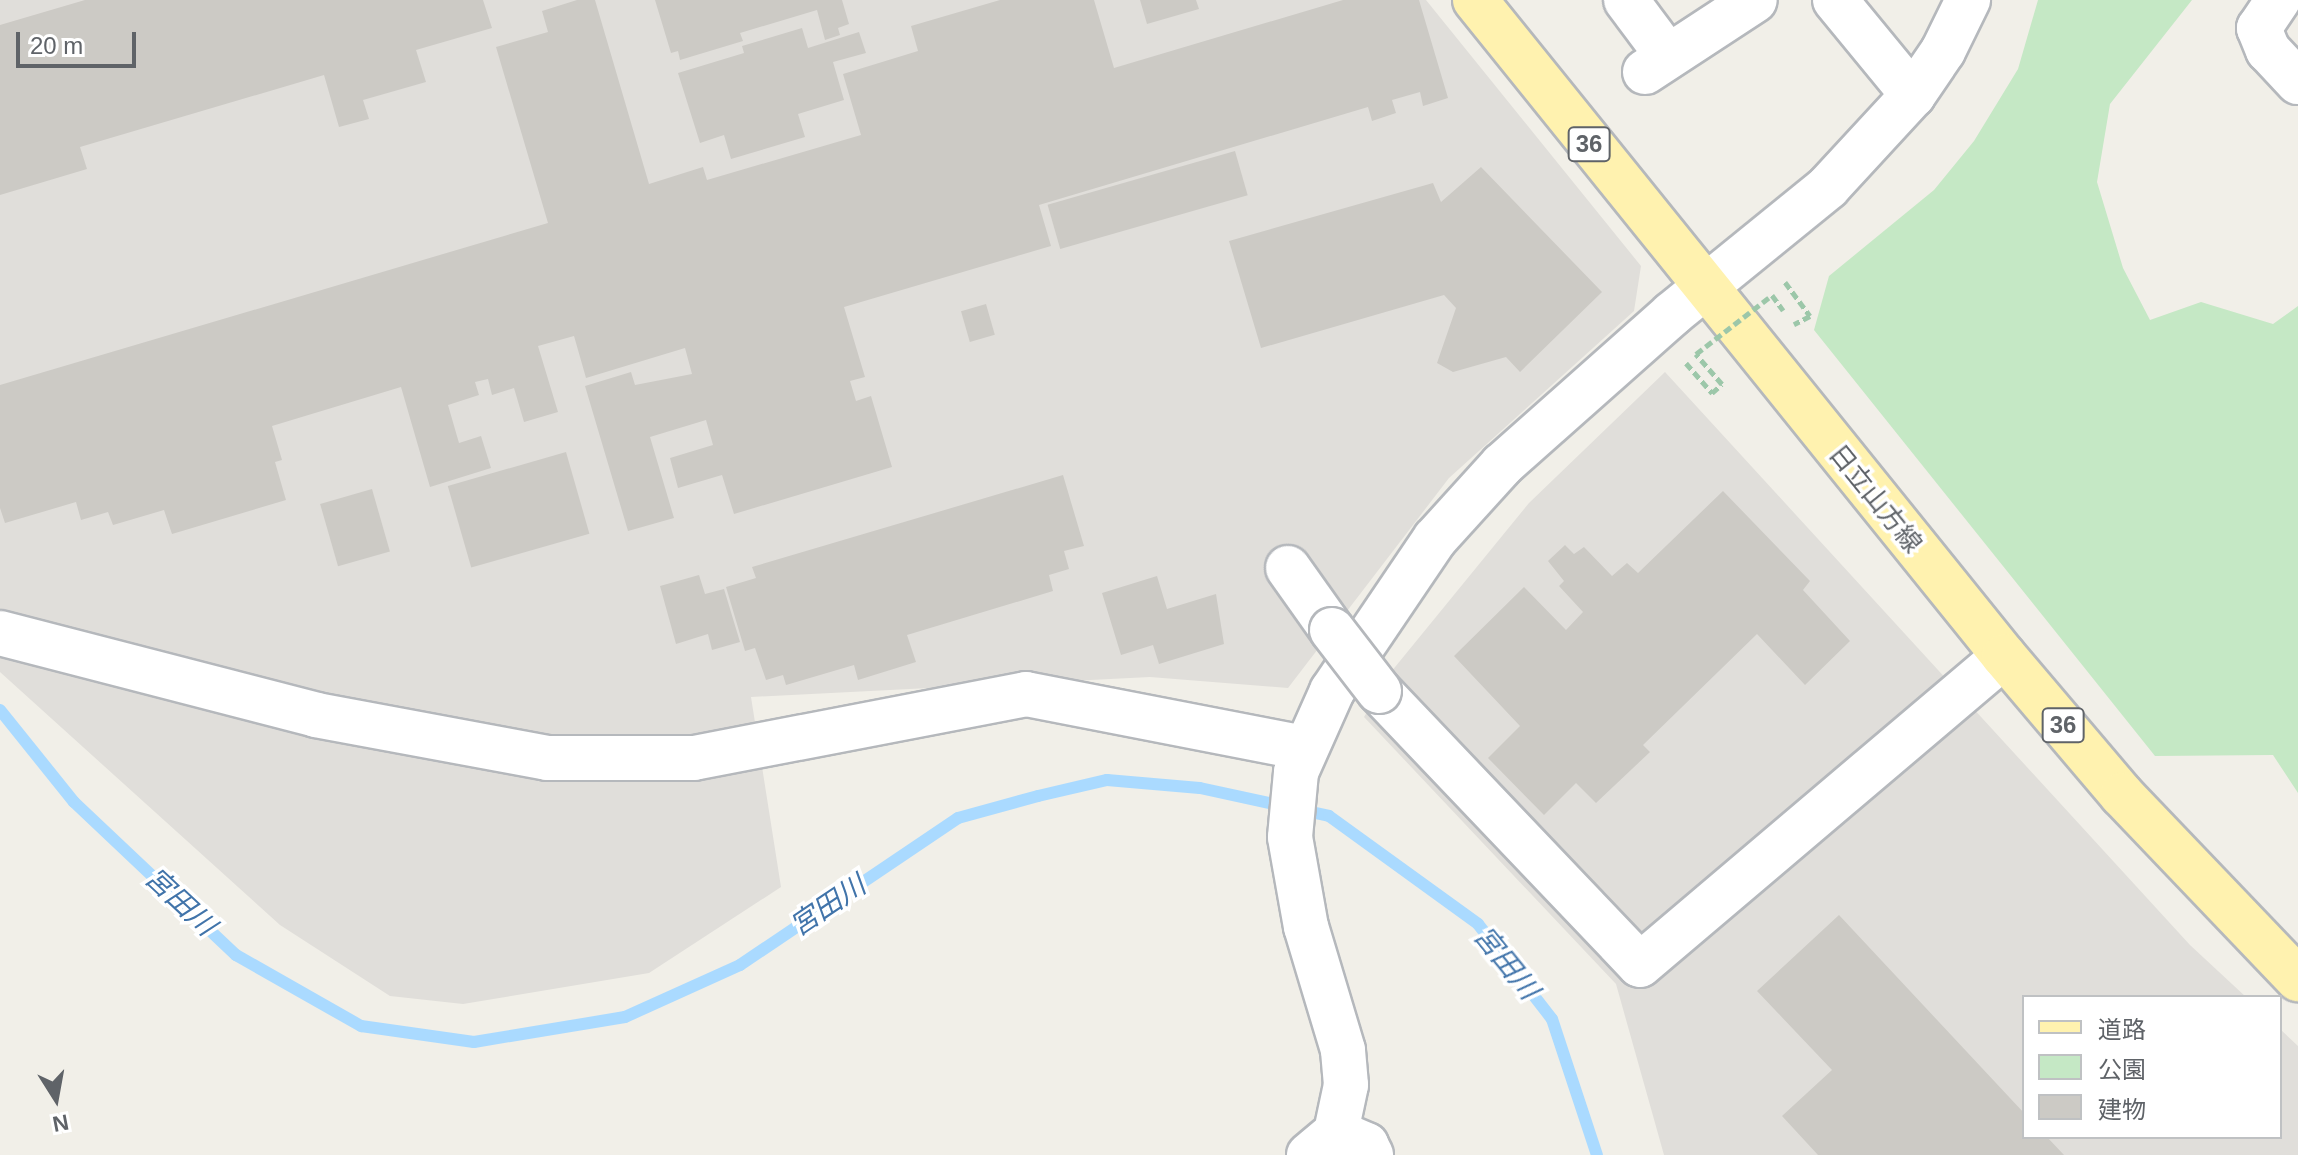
<!DOCTYPE html>
<meta charset="utf-8">
<style>
body{margin:0}
#map{position:relative;width:2298px;height:1155px;overflow:hidden;background:#f1efe8;font-family:Helvetica,"Noto Sans JP",sans-serif}
div>[style]{position:absolute}
[style*='--x']{left:calc(var(--x)*1px);top:calc(var(--y)*1px);width:calc(var(--w)*1px);rotate:calc(var(--a)*1deg)}
.industrial>*{inset:0;background:#e0deda}
.green>*{inset:0;background:#c5e8c5}
.stream>*{height:12px;margin:-6px;padding:0 6px;transform-origin:6px;border-radius:6px;background:#aadaff}
.building>*{inset:0;background:#cccac5;transform-origin:0 0}
.path>*{height:5px;margin-top:-2.5px;transform-origin:0;background:repeating-linear-gradient(90deg,#9cc7a9 0 8px,transparent 0 12px)}
.roads{filter:drop-shadow(2px 0 #b5b8bc) drop-shadow(-2px 0 #b5b8bc) drop-shadow(0 2px #b5b8bc) drop-shadow(0 -2px #b5b8bc)}
.minor>*{height:44px;margin:-22px;padding:0 22px;transform-origin:22px;border-radius:22px;background:#fff}
.major>*{height:44px;margin:-22px;padding:0 22px;transform-origin:22px;border-radius:22px;background:#fff2af}
.path-bridge>*{height:5px;margin-top:-2.5px;transform-origin:0;background:repeating-linear-gradient(90deg,#9cc7a9 0 8px,transparent 0 12px)}
.bridges{filter:drop-shadow(2px 0 #b5b8bc) drop-shadow(-2px 0 #b5b8bc) drop-shadow(0 2px #b5b8bc) drop-shadow(0 -2px #b5b8bc)}
.minor-bridge>*{height:44px;margin:-22px;padding:0 22px;transform-origin:22px;border-radius:22px;background:#fff}
span{translate:-50% -50%;white-space:nowrap;text-align:center;line-height:1.15;-webkit-text-stroke:7px #fff;paint-order:stroke}
.shield-label span{padding:2px 6px;background:#fff;border:2px solid;border-radius:6px;-webkit-text-stroke-width:0}
.shield-label{font-size:24px;color:#5f6368;font-weight:700}
.street-label{font-size:26px;color:#5f6368}
.water-label{font-size:28px;color:#4174aa;font-style:italic}
.legend{position:absolute;left:2022px;top:995px;width:260px;height:144px;box-sizing:border-box;background:#fff;border:2px solid #bfc1c3;margin:0;padding:10px 14px;list-style:none;font-size:24px;color:#5f6368}
.legend li{display:flex;align-items:center;gap:16px;height:40px}
.legend b{width:40px;border:2px solid #bfc1c3}
.north{position:absolute;left:16px;top:1059px;width:80px;height:80px;-webkit-text-stroke:6px #fff;paint-order:stroke;rotate:169deg;font-size:22px;font-weight:700;line-height:32px;text-align:center;color:#5f6368}
.north::after{content:'';display:block;margin:auto;width:28px;height:36px;background:#5f6368;clip-path:polygon(50% 0,100% 100%,50% 72%,0 100%)}
.scale{position:absolute;left:16px;top:32px;width:120px;height:36px;box-sizing:border-box;border:4px solid #5f6368;border-top:0;padding-left:10px;font-size:24px;line-height:28px;white-space:nowrap;color:#5f6368;-webkit-text-stroke:6px #fff;paint-order:stroke}
</style>
<div id="map">
<div class="industrial">
<i style="clip-path:polygon(0 0,1426px 0,1641px 266px,1634px 311px,1449px 478px,1288px 688px,1150px 677px,751px 697px,781px 887px,649px 973px,463px 1004px,390px 996px,280px 925px,0 672px)"></i>
<i style="clip-path:polygon(1665px 372px,2190px 945px,2246px 997px,2024px 997px,2024px 1137px,2280px 1137px,2280px 1029px,2298px 1046px,2298px 1155px,1664px 1155px,1616px 984px,1364px 717px,1391px 672px,1529px 503px)"></i>
</div>
<div class="green">
<i style="clip-path:polygon(2038px 0,2192px 0,2110px 104px,2097px 182px,2123px 268px,2150px 320px,2201px 302px,2273px 324px,2298px 306px,2298px 793px,2273px 755px,2155px 756px,1814px 330px,1829px 276px,1934px 190px,1974px 141px,2018px 69px)"></i>
</div>
<div class="stream">
<i style="--x:0;--y:710;--w:118;--a:51.2"></i>
<i style="--x:74;--y:802;--w:223;--a:43.4"></i>
<i style="--x:236;--y:955;--w:144;--a:29.6"></i>
<i style="--x:361;--y:1026;--w:114;--a:8.1"></i>
<i style="--x:474;--y:1042;--w:153;--a:-9.4"></i>
<i style="--x:625;--y:1017;--w:126;--a:-24.3"></i>
<i style="--x:740;--y:965;--w:263;--a:-34"></i>
<i style="--x:958;--y:818;--w:83;--a:-15.4"></i>
<i style="--x:1038;--y:796;--w:71;--a:-13.1"></i>
<i style="--x:1107;--y:780;--w:93;--a:4.9"></i>
<i style="--x:1200;--y:788;--w:132;--a:12.2"></i>
<i style="--x:1329;--y:816;--w:184;--a:35.9"></i>
<i style="--x:1478;--y:924;--w:120;--a:52.1"></i>
<i style="--x:1552;--y:1019;--w:143;--a:71.7"></i>
</div>
<div class="building">
<i style="clip-path:polygon(85px 0,483px 0,492px 28px,416px 50px,426px 82px,363px 100px,369px 119px,339px 127px,324px 75px,80px 147px,87px 169px,0 195px,0 25px)"></i>
<i style="clip-path:polygon(577px 0,595px 0,649px 184px,703px 167px,707px 180px,861px 135px,843px 74px,918px 51px,911px 26px,1000px 0,1094px 0,1114px 68px,1343px 0,1419px 0,1448px 98px,1423px 106px,1420px 92px,1392px 100px,1396px 113px,1372px 121px,1368px 107px,1039px 205px,1051px 246px,844px 307px,865px 377px,850px 381px,856px 401px,871px 396px,892px 467px,734px 514px,722px 475px,678px 488px,670px 458px,713px 445px,706px 420px,650px 437px,674px 518px,628px 531px,585px 386px,631px 372px,635px 385px,692px 374px,685px 348px,586px 378px,574px 336px,538px 346px,558px 412px,524px 422px,514px 388px,492px 395px,488px 379px,475px 382px,479px 395px,448px 405px,459px 443px,481px 436px,491px 468px,430px 487px,401px 387px,272px 426px,282px 460px,275px 462px,286px 500px,172px 534px,164px 510px,113px 525px,108px 512px,81px 520px,76px 502px,5px 523px,0 508px,0 385px,548px 223px,496px 47px,548px 32px,542px 11px)"></i>
<i style="clip-path:polygon(655px 0,842px 0,849px 24px,838px 28px,840px 35px,825px 40px,817px 10px,740px 33px,743px 41px,680px 60px,678px 51px,671px 53px)"></i>
<i style="clip-path:polygon(1140px 0,1196px 0,1199px 9px,1147px 24px)"></i>
<i style="clip-path:polygon(802px 28px,808px 48px,859px 32px,866px 53px,833px 62px,844px 100px,798px 114px,805px 137px,731px 159px,724px 135px,700px 143px,678px 73px,744px 53px,742px 46px)"></i>
<i style="left:1235px;top:151px;width:46px;height:195px;rotate:74deg"></i>
<i style="clip-path:polygon(1481px 167px,1602px 292px,1520px 372px,1506px 357px,1453px 372px,1437px 363px,1456px 308px,1444px 295px,1261px 348px,1229px 241px,1433px 183px,1441px 202px)"></i>
<i style="left:986px;top:304px;width:32px;height:26px;rotate:74deg"></i>
<i style="left:566px;top:452px;width:85px;height:123px;rotate:74deg"></i>
<i style="clip-path:polygon(1063px 475px,1084px 546px,1064px 551px,1069px 569px,1049px 575px,1053px 591px,907px 635px,916px 662px,858px 680px,854px 665px,786px 685px,783px 675px,766px 680px,755px 648px,745px 651px,726px 587px,756px 578px,752px 567px)"></i>
<i style="left:372px;top:489px;width:65px;height:54px;rotate:74deg"></i>
<i style="clip-path:polygon(1723px 491px,1810px 581px,1803px 590px,1850px 641px,1805px 685px,1757px 634px,1643px 745px,1650px 752px,1596px 803px,1576px 783px,1544px 815px,1488px 758px,1520px 726px,1454px 656px,1524px 587px,1566px 630px,1583px 612px,1559px 586px,1564px 581px,1548px 561px,1565px 545px,1574px 554px,1584px 547px,1612px 576px,1627px 563px,1638px 573px)"></i>
<i style="clip-path:polygon(699px 575px,705px 594px,724px 589px,740px 642px,712px 650px,708px 634px,676px 644px,660px 586px)"></i>
<i style="clip-path:polygon(1157px 576px,1167px 609px,1216px 594px,1224px 644px,1159px 664px,1153px 645px,1121px 655px,1102px 593px)"></i>
<i style="clip-path:polygon(1839px 915px,2024px 1113px,2024px 1137px,2047px 1137px,2064px 1155px,1818px 1155px,1782px 1116px,1832px 1070px,1757px 991px)"></i>
</div>
<div class="path">
<i style="--x:1785;--y:282;--w:42;--a:53.7"></i>
<i style="--x:1810;--y:316;--w:18;--a:153"></i>
<i style="--x:1772;--y:295;--w:19;--a:54"></i>
<i style="--x:1686;--y:363;--w:40;--a:49"></i>
<i style="--x:1712;--y:393;--w:13;--a:-42"></i>
<i style="--x:1722;--y:384;--w:40;--a:-131"></i>
</div>
<div class="roads">
<div class="minor">
<i style="--x:1626;--y:0;--w:69;--a:53.3"></i>
<i style="--x:1835;--y:0;--w:123;--a:50.6"></i>
<i style="--x:2278;--y:0;--w:34;--a:124"></i>
<i style="--x:2259;--y:28;--w:24;--a:68"></i>
<i style="--x:2268;--y:50;--w:44;--a:46.8"></i>
<i style="--x:1645;--y:72;--w:131;--a:-33.2"></i>
<i style="--x:1288;--y:568;--w:76;--a:54.6"></i>
<i style="--x:0;--y:633;--w:326;--a:14.5"></i>
<i style="--x:316;--y:715;--w:235;--a:10.5"></i>
<i style="--x:547;--y:758;--w:147;--a:0"></i>
<i style="--x:694;--y:758;--w:338;--a:-10.9"></i>
<i style="--x:1026;--y:694;--w:284;--a:11"></i>
<i style="--x:1379;--y:691;--w:378;--a:46.4"></i>
<i style="--x:1640;--y:965;--w:477;--a:-40.3"></i>
<i style="--x:1336;--y:1132;--w:33;--a:23"></i>
<i style="--x:1366;--y:1145;--w:11;--a:63"></i>
<i style="--x:1309;--y:1155;--w:35;--a:-40"></i>
<i style="--x:1336;--y:1132;--w:48;--a:-78"></i>
<i style="--x:1346;--y:1085;--w:35;--a:-95"></i>
<i style="--x:1343;--y:1050;--w:128;--a:-106.7"></i>
<i style="--x:1306;--y:927;--w:91;--a:-100.1"></i>
<i style="--x:1290;--y:837;--w:65;--a:-84.7"></i>
<i style="--x:1296;--y:772;--w:89;--a:-66"></i>
<i style="--x:1332;--y:691;--w:184;--a:-55.9"></i>
<i style="--x:1435;--y:539;--w:100;--a:-47.8"></i>
<i style="--x:1502;--y:465;--w:227;--a:-41.6"></i>
<i style="--x:1672;--y:314;--w:201;--a:-39.1"></i>
<i style="--x:1828;--y:187;--w:125;--a:-47.3"></i>
<i style="--x:1913;--y:95;--w:53;--a:-55.7"></i>
<i style="--x:1943;--y:51;--w:57;--a:-63.9"></i>
</div>
<div class="major">
<i style="--x:1475;--y:0;--w:843;--a:51.12"></i>
<i style="--x:2004;--y:656;--w:182;--a:49.7"></i>
<i style="--x:2122;--y:795;--w:255;--a:46.3"></i>
</div>
</div>
<div class="path-bridge">
<i style="--x:1696;--y:354;--w:96;--a:-37.8"></i>
</div>
<div class="bridges">
<div class="minor-bridge">
<i style="--x:1332;--y:630;--w:77;--a:52.4"></i>
</div>
</div>
<div class="shield-label">
<span style="left:1589px;top:144px">36</span>
<span style="left:2063px;top:725px">36</span>
</div>
<div class="street-label">
<span style="left:1875px;top:499px;rotate:51deg">日立山方線</span>
</div>
<div class="water-label">
<span style="left:180px;top:902px;rotate:43deg">宮田川</span>
<span style="left:828px;top:906px;rotate:-34deg">宮田川</span>
<span style="left:1506px;top:963px;rotate:51deg">宮田川</span>
</div>
<ul class="legend">
<li><b style="height:10px;background:#fff2af"></b>道路</li>
<li><b style="height:22px;background:#c5e8c5"></b>公園</li>
<li><b style="height:22px;background:#cccac5"></b>建物</li>
</ul>
<div class="north">N</div>
<div class="scale">20 m</div>
</div>
